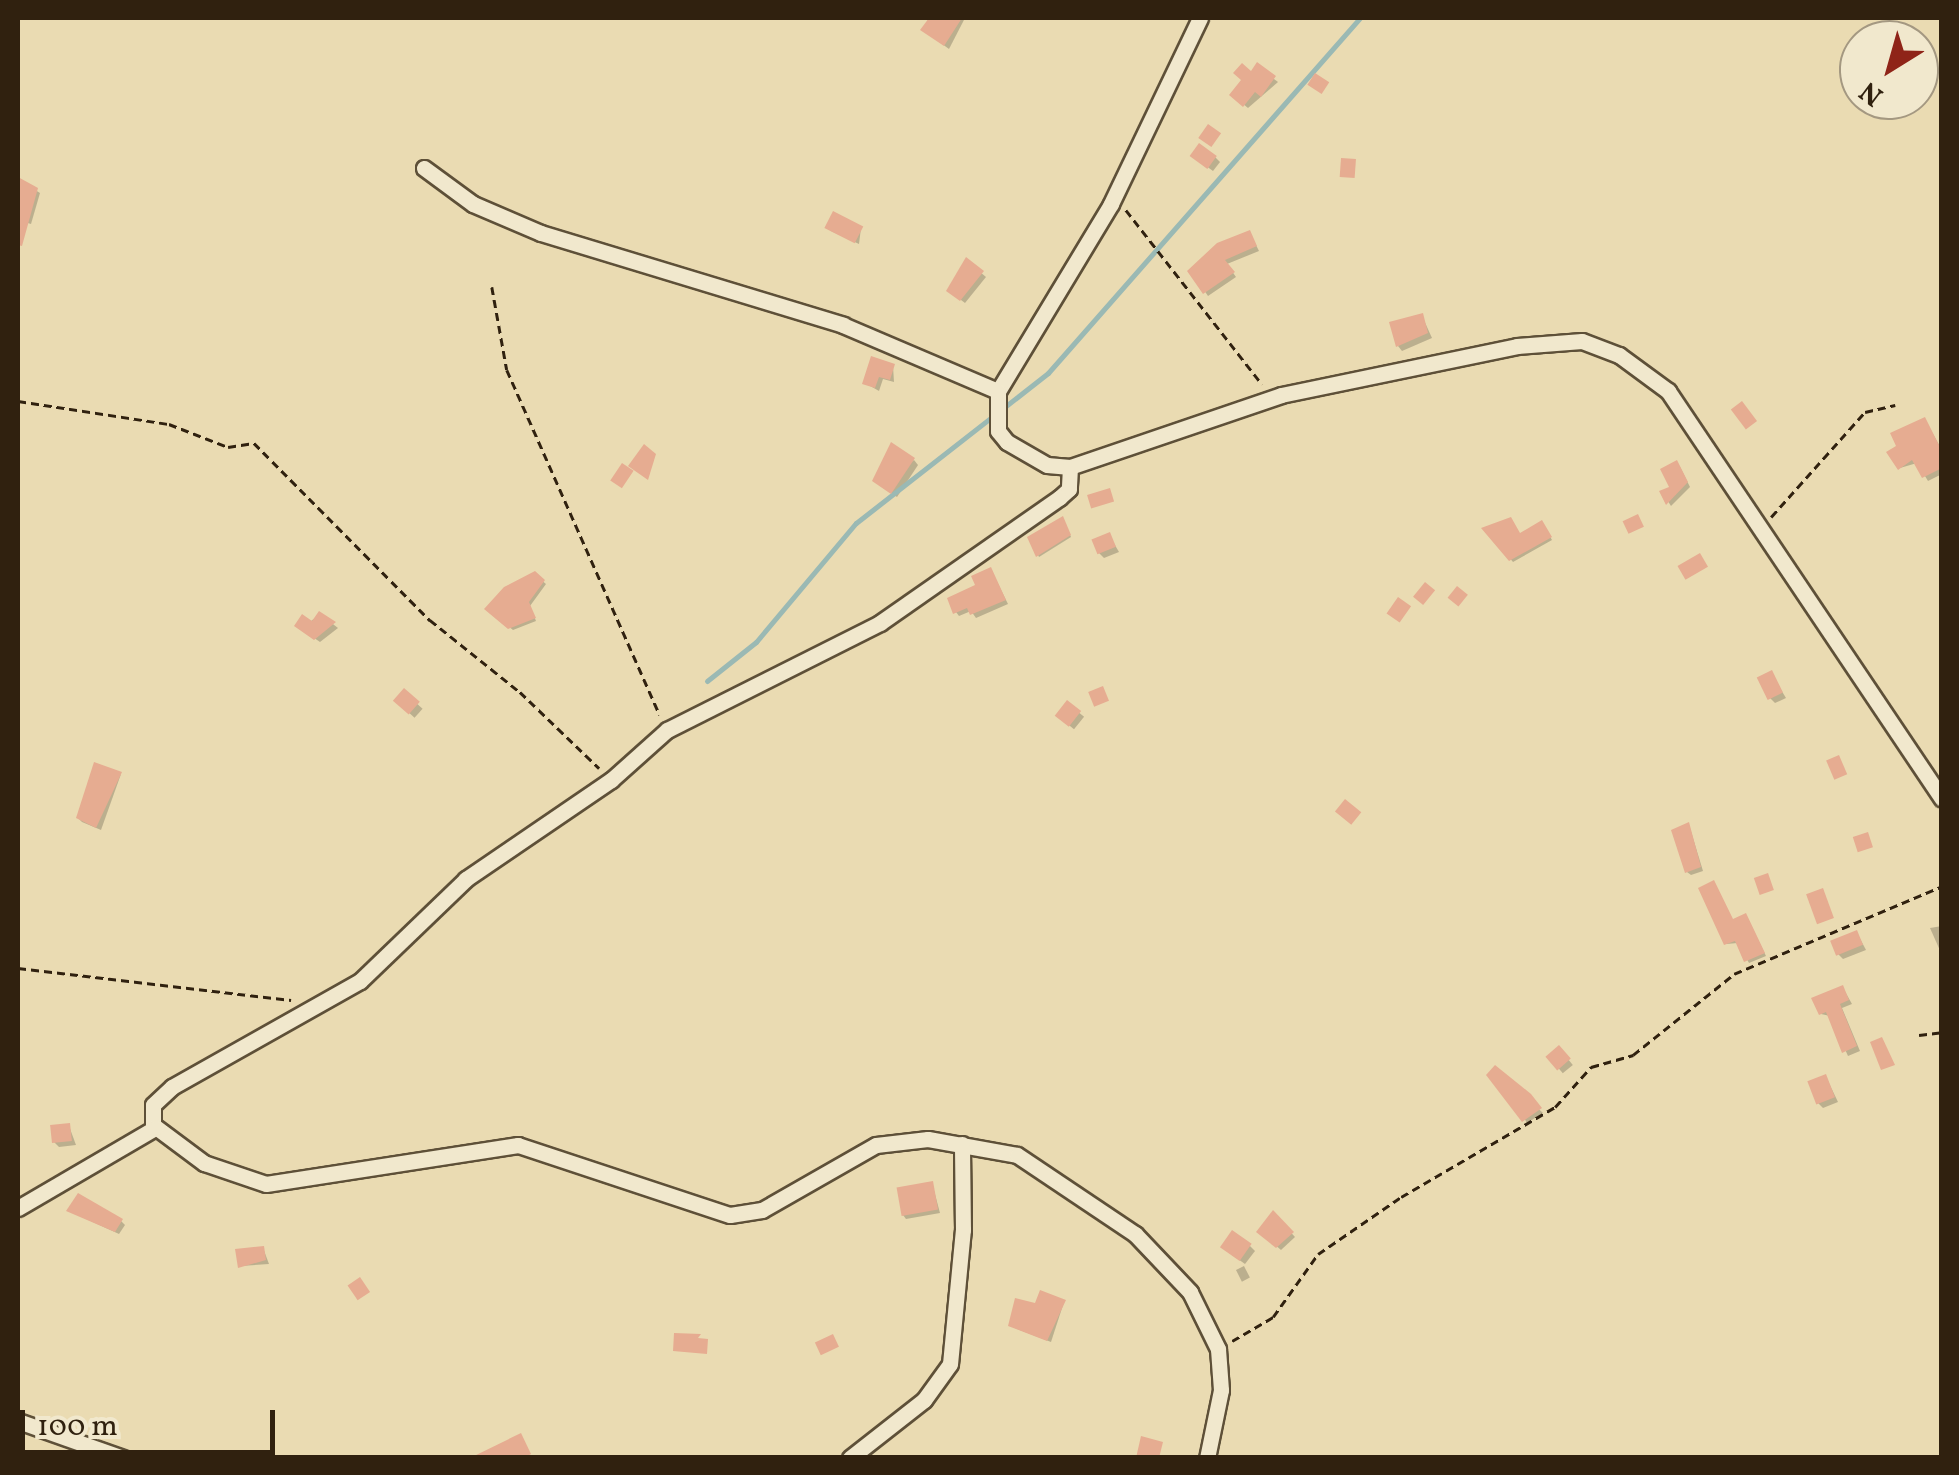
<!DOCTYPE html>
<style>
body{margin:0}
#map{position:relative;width:1959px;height:1475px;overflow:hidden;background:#eadbb2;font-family:Vollkorn,serif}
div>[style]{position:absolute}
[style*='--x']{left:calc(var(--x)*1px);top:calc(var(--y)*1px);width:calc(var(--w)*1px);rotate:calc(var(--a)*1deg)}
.shadow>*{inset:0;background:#0003;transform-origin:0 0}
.stream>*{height:5px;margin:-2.5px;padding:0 2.5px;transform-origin:2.5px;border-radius:2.5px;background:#9ab9b4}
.building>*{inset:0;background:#e6ac91;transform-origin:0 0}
.path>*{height:2.5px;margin-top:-1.25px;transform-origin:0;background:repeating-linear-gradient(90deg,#30210f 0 8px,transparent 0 13px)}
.roads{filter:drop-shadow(2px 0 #5e5038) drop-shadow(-2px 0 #5e5038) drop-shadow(0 2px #5e5038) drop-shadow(0 -2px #5e5038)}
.minor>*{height:15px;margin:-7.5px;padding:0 7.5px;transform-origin:7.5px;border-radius:7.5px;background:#f1e8cd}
span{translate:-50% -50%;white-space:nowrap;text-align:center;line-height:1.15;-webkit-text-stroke:8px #f1e8cd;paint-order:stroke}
.frame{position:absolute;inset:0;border:20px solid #30210f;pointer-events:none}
.north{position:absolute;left:1839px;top:20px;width:100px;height:100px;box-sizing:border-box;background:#f1e8cd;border:2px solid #a49881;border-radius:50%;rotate:217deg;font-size:28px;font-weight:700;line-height:40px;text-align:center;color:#30210f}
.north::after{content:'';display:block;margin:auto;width:35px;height:45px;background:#8f2418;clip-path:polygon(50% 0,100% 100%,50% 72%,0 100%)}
.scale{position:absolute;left:20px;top:1410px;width:255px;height:45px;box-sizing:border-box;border:5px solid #30210f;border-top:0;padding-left:12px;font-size:30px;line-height:35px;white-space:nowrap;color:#30210f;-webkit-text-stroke:8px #f1e8cd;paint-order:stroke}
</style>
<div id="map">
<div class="shadow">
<i style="clip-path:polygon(929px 18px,965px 18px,949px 49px,923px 30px)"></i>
<i style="clip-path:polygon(1257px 66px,1278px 82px,1248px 108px,1232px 95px)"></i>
<i style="clip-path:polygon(1215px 157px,1220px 162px,1213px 171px,1198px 160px)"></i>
<i style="clip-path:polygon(22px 182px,40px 193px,31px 224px,18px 220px)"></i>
<i style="clip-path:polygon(861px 228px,859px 244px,831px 231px)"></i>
<i style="clip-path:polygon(1250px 233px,1259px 251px,1227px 264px,1236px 277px,1208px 296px,1191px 271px)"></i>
<i style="clip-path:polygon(967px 261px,986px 277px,965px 303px,953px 294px)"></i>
<i style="clip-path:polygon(1422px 316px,1432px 338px,1402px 351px,1398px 346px)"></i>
<i style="clip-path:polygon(893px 366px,894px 382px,883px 379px,879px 391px,865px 383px)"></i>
<i style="clip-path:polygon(1925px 420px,1942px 450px,1942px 474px,1928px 481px,1917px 463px,1900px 468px)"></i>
<i style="clip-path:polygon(914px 460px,918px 465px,897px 497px,880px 485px)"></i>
<i style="clip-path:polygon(1680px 467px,1690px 487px,1671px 506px,1662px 492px,1672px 488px)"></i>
<i style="clip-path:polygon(1064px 521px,1071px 537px,1039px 557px,1038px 555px)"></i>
<i style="clip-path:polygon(1544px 526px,1552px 540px,1513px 562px,1485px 529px,1521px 536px)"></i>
<i style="clip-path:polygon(1109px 535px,1119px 552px,1104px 558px,1099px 553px)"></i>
<i style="clip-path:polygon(991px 570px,1008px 604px,976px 618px,971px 611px,959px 616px,956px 612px)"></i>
<i style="clip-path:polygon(534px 574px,546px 584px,530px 606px,536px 621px,513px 630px,487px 609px)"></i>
<i style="clip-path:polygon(320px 614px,338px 628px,320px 642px,301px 629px)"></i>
<i style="clip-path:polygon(1771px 673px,1786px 698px,1775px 703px,1770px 698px)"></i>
<i style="left:404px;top:692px;width:25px;height:12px;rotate:42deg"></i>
<i style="left:1067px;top:703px;width:22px;height:16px;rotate:39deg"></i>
<i style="clip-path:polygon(121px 774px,101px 830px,82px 822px,78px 818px)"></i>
<i style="clip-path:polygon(1689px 825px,1703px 871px,1691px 875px,1687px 872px)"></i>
<i style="clip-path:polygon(1748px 919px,1766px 956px,1749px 963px,1738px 943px,1726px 944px,1733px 922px)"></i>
<i style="clip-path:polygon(1942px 926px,1942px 955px,1930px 928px)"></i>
<i style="clip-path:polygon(1857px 933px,1866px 950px,1843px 959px,1838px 954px)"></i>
<i style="clip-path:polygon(1843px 988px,1852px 1004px,1842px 1008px,1860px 1051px,1848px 1056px,1830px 1016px,1821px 1014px)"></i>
<i style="left:1559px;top:1048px;width:22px;height:13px;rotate:51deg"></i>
<i style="clip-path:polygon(1495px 1069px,1543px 1113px,1527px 1123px)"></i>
<i style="clip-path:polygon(1826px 1077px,1838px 1102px,1823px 1108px,1818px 1103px)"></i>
<i style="clip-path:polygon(69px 1126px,76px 1145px,59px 1147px,54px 1142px)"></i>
<i style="clip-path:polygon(932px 1183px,940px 1213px,906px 1219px,903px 1215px)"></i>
<i style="clip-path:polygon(69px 1211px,121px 1221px,125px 1225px,119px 1234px)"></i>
<i style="clip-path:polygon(1274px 1214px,1295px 1237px,1281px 1250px,1260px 1232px)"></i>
<i style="clip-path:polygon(1250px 1246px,1255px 1251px,1245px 1264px,1228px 1252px)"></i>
<i style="clip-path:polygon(263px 1248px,269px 1264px,240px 1266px)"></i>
<i style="left:1244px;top:1266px;width:13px;height:9px;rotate:63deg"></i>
<i style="clip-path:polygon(1064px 1302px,1051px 1342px,1015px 1328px,1037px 1306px)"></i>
</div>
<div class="stream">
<i style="--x:1002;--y:409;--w:58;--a:-38"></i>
<i style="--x:1048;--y:373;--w:473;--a:-48.7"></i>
<i style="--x:707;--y:681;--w:63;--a:-38.5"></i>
<i style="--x:756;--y:642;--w:155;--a:-50"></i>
<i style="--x:856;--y:523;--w:174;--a:-38"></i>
</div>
<div class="building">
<i style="clip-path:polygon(929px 18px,962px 18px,944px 46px,920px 30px)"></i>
<i style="clip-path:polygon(1257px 62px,1276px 76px,1261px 97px,1255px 92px,1243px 107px,1229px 95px,1241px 80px,1233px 73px,1242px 63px,1251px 71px)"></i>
<i style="left:1315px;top:73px;width:17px;height:14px;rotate:33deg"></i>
<i style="left:1208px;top:124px;width:16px;height:17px;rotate:35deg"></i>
<i style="left:1199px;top:143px;width:22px;height:16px;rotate:36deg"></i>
<i style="left:1341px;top:158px;width:15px;height:19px;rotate:4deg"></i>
<i style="clip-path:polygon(18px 177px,38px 188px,22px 246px,18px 245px)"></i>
<i style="left:833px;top:211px;width:34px;height:19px;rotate:27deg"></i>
<i style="clip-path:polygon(1250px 230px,1257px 246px,1225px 260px,1235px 272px,1203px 294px,1187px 271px,1217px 243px)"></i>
<i style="clip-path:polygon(966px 257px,984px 271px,960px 301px,946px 291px)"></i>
<i style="clip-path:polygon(1423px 313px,1428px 333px,1396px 347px,1389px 322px)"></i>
<i style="clip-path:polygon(871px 356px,895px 364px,890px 380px,879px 377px,875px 388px,862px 384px)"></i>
<i style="left:1742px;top:401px;width:25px;height:14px;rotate:53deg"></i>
<i style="clip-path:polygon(1925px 417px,1942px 451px,1942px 468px,1922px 478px,1912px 460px,1898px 470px,1886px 452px,1896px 446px,1890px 433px)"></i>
<i style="clip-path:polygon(891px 442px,915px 458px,891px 494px,872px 481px)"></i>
<i style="clip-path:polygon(644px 444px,656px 454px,648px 480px,628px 466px)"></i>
<i style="clip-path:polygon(1677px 460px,1688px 482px,1666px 505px,1659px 491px,1669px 487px,1660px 469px)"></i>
<i style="left:622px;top:463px;width:14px;height:21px;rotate:34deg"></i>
<i style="left:1110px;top:488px;width:14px;height:24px;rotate:73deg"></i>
<i style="left:1638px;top:514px;width:14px;height:17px;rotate:65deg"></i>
<i style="clip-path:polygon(1063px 516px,1071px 535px,1036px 557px,1027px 537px)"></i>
<i style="clip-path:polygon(1511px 517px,1520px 533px,1542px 520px,1552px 537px,1509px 561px,1481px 528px)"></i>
<i style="left:1110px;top:532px;width:16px;height:20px;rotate:68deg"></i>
<i style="left:1700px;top:553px;width:16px;height:26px;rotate:60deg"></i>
<i style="clip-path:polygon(991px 567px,1006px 600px,970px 615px,967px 608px,953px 614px,947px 598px,975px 585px,971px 576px)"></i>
<i style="clip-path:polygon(535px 571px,545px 580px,529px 602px,536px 618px,508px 629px,484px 609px,504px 587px)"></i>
<i style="left:1425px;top:582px;width:13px;height:19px;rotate:39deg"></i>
<i style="left:1457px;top:586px;width:14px;height:15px;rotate:39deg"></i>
<i style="left:1398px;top:597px;width:16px;height:20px;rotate:35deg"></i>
<i style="clip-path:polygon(319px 611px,336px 622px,314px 640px,294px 626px,302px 614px,312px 621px)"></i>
<i style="left:1772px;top:670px;width:25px;height:17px;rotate:64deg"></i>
<i style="left:1103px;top:686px;width:16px;height:16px;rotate:68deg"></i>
<i style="left:404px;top:688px;width:21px;height:17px;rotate:41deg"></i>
<i style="left:1067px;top:700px;width:18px;height:20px;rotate:38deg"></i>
<i style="left:1839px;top:755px;width:21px;height:14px;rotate:67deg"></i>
<i style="clip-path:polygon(94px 762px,122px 772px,96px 828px,76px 818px)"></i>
<i style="left:1345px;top:799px;width:21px;height:16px;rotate:39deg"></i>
<i style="clip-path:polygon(1689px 822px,1701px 867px,1685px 873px,1671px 830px)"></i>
<i style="left:1868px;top:832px;width:16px;height:16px;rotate:72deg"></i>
<i style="left:1768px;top:873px;width:18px;height:15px;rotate:71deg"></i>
<i style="clip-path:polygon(1714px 880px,1733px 919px,1746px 913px,1765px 953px,1744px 962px,1735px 941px,1724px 945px,1698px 888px)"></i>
<i style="left:1823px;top:888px;width:32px;height:18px;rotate:70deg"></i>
<i style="left:1857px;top:930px;width:16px;height:29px;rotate:68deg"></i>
<i style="clip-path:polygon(1843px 985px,1849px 1000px,1840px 1004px,1857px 1046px,1842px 1053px,1826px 1012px,1819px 1015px,1811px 998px)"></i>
<i style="clip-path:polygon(1882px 1037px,1895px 1065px,1881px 1070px,1870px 1042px)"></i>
<i style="left:1559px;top:1045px;width:18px;height:18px;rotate:49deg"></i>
<i style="clip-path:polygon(1495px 1065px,1531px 1094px,1542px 1108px,1522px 1122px,1486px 1075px)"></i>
<i style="left:1826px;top:1074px;width:25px;height:20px;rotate:69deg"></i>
<i style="left:70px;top:1123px;width:18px;height:20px;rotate:84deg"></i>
<i style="left:933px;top:1181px;width:29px;height:37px;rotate:80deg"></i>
<i style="clip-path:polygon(78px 1193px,123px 1219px,115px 1232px,66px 1211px)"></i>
<i style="clip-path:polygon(1273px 1210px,1294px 1232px,1276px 1248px,1256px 1232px)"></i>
<i style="left:1232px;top:1230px;width:24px;height:21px;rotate:35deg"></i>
<i style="clip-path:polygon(264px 1246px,266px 1260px,238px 1268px,235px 1249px)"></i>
<i style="left:360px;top:1277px;width:18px;height:15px;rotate:56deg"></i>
<i style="clip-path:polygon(1040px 1290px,1066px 1300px,1047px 1341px,1008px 1326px,1015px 1298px,1035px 1303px)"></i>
<i style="clip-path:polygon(674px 1333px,701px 1334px,698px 1338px,708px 1339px,707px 1354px,673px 1351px)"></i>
<i style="left:833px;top:1334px;width:14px;height:20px;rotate:65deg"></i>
<i style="clip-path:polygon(521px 1433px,531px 1454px,524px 1458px,470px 1458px)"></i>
<i style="clip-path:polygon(1141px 1436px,1163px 1442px,1159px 1458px,1136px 1458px)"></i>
</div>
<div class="path">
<i style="--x:1126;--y:210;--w:221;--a:52"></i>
<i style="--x:492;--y:287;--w:84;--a:79.8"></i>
<i style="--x:507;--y:370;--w:377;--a:66.1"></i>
<i style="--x:18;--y:401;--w:153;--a:8.7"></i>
<i style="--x:169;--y:424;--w:63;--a:21.3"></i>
<i style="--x:228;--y:447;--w:26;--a:-9"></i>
<i style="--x:254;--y:443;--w:250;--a:45.2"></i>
<i style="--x:430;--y:620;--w:115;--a:38.7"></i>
<i style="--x:520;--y:692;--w:110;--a:43.9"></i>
<i style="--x:1771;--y:517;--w:141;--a:-48.2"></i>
<i style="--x:1865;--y:412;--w:31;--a:-13"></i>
<i style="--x:18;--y:968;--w:275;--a:6.7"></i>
<i style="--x:1919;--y:1035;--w:23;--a:-7"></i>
<i style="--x:1232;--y:1341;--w:48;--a:-30.3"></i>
<i style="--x:1273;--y:1317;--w:77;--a:-54.5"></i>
<i style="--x:1318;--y:1254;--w:101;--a:-34.5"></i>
<i style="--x:1401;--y:1197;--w:178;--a:-30.3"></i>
<i style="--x:1555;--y:1107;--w:54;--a:-48"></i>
<i style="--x:1591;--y:1067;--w:44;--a:-15.9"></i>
<i style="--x:1633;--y:1055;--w:129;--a:-38.7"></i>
<i style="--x:1734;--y:974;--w:226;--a:-22.9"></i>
</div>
<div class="roads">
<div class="minor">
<i style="--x:1200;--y:18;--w:206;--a:115.6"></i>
<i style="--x:1111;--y:204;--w:218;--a:121.1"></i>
<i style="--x:998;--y:391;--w:40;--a:90"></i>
<i style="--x:998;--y:431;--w:14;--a:51"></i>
<i style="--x:1007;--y:442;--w:46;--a:29.9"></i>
<i style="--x:1047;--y:465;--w:23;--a:5"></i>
<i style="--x:1070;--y:467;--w:223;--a:-18.8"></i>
<i style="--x:1281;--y:395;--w:241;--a:-11.7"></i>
<i style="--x:1517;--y:346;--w:65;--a:-4.4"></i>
<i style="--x:1582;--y:341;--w:40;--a:21"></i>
<i style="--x:1619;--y:355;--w:61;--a:36.3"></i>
<i style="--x:1668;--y:391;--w:491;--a:56.1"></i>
<i style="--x:424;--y:168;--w:61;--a:36.3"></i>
<i style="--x:473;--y:204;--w:74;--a:23.1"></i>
<i style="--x:541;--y:233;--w:316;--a:16.9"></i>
<i style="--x:843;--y:325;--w:168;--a:23.1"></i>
<i style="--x:1070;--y:467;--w:22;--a:93"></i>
<i style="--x:1069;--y:489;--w:13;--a:138"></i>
<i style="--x:1059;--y:498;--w:218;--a:145.1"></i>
<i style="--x:880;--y:623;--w:238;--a:153.3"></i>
<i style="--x:667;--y:730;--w:75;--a:138.2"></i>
<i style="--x:611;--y:780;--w:176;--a:145.7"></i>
<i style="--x:466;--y:879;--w:147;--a:136.1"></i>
<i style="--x:360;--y:981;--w:216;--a:150.6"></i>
<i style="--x:172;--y:1087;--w:26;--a:137"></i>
<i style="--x:153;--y:1105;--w:20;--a:90"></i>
<i style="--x:153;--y:1125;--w:64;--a:36.7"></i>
<i style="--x:204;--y:1163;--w:65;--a:18.7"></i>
<i style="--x:266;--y:1184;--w:255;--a:-8.8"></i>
<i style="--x:518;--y:1145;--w:223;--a:18.3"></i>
<i style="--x:730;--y:1215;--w:32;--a:-9"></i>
<i style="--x:762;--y:1210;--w:131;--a:-29.7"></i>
<i style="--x:876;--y:1145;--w:52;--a:-6.6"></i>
<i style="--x:928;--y:1139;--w:90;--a:10.2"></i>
<i style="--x:1017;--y:1155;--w:142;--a:33.8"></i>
<i style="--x:1135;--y:1234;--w:80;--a:46.5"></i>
<i style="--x:1190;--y:1292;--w:64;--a:63.8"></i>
<i style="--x:1218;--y:1349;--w:41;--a:85.8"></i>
<i style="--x:1221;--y:1390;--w:69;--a:101.6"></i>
<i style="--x:18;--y:1208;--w:159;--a:-30.3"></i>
<i style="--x:18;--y:1421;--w:111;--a:19.4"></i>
<i style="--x:850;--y:1458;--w:94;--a:-38.1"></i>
<i style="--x:924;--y:1400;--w:44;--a:-54.2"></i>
<i style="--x:950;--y:1364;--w:135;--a:-84.5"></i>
<i style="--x:963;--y:1230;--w:86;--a:-90.7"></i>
</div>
</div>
<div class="frame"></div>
<div class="north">N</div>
<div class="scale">100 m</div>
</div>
